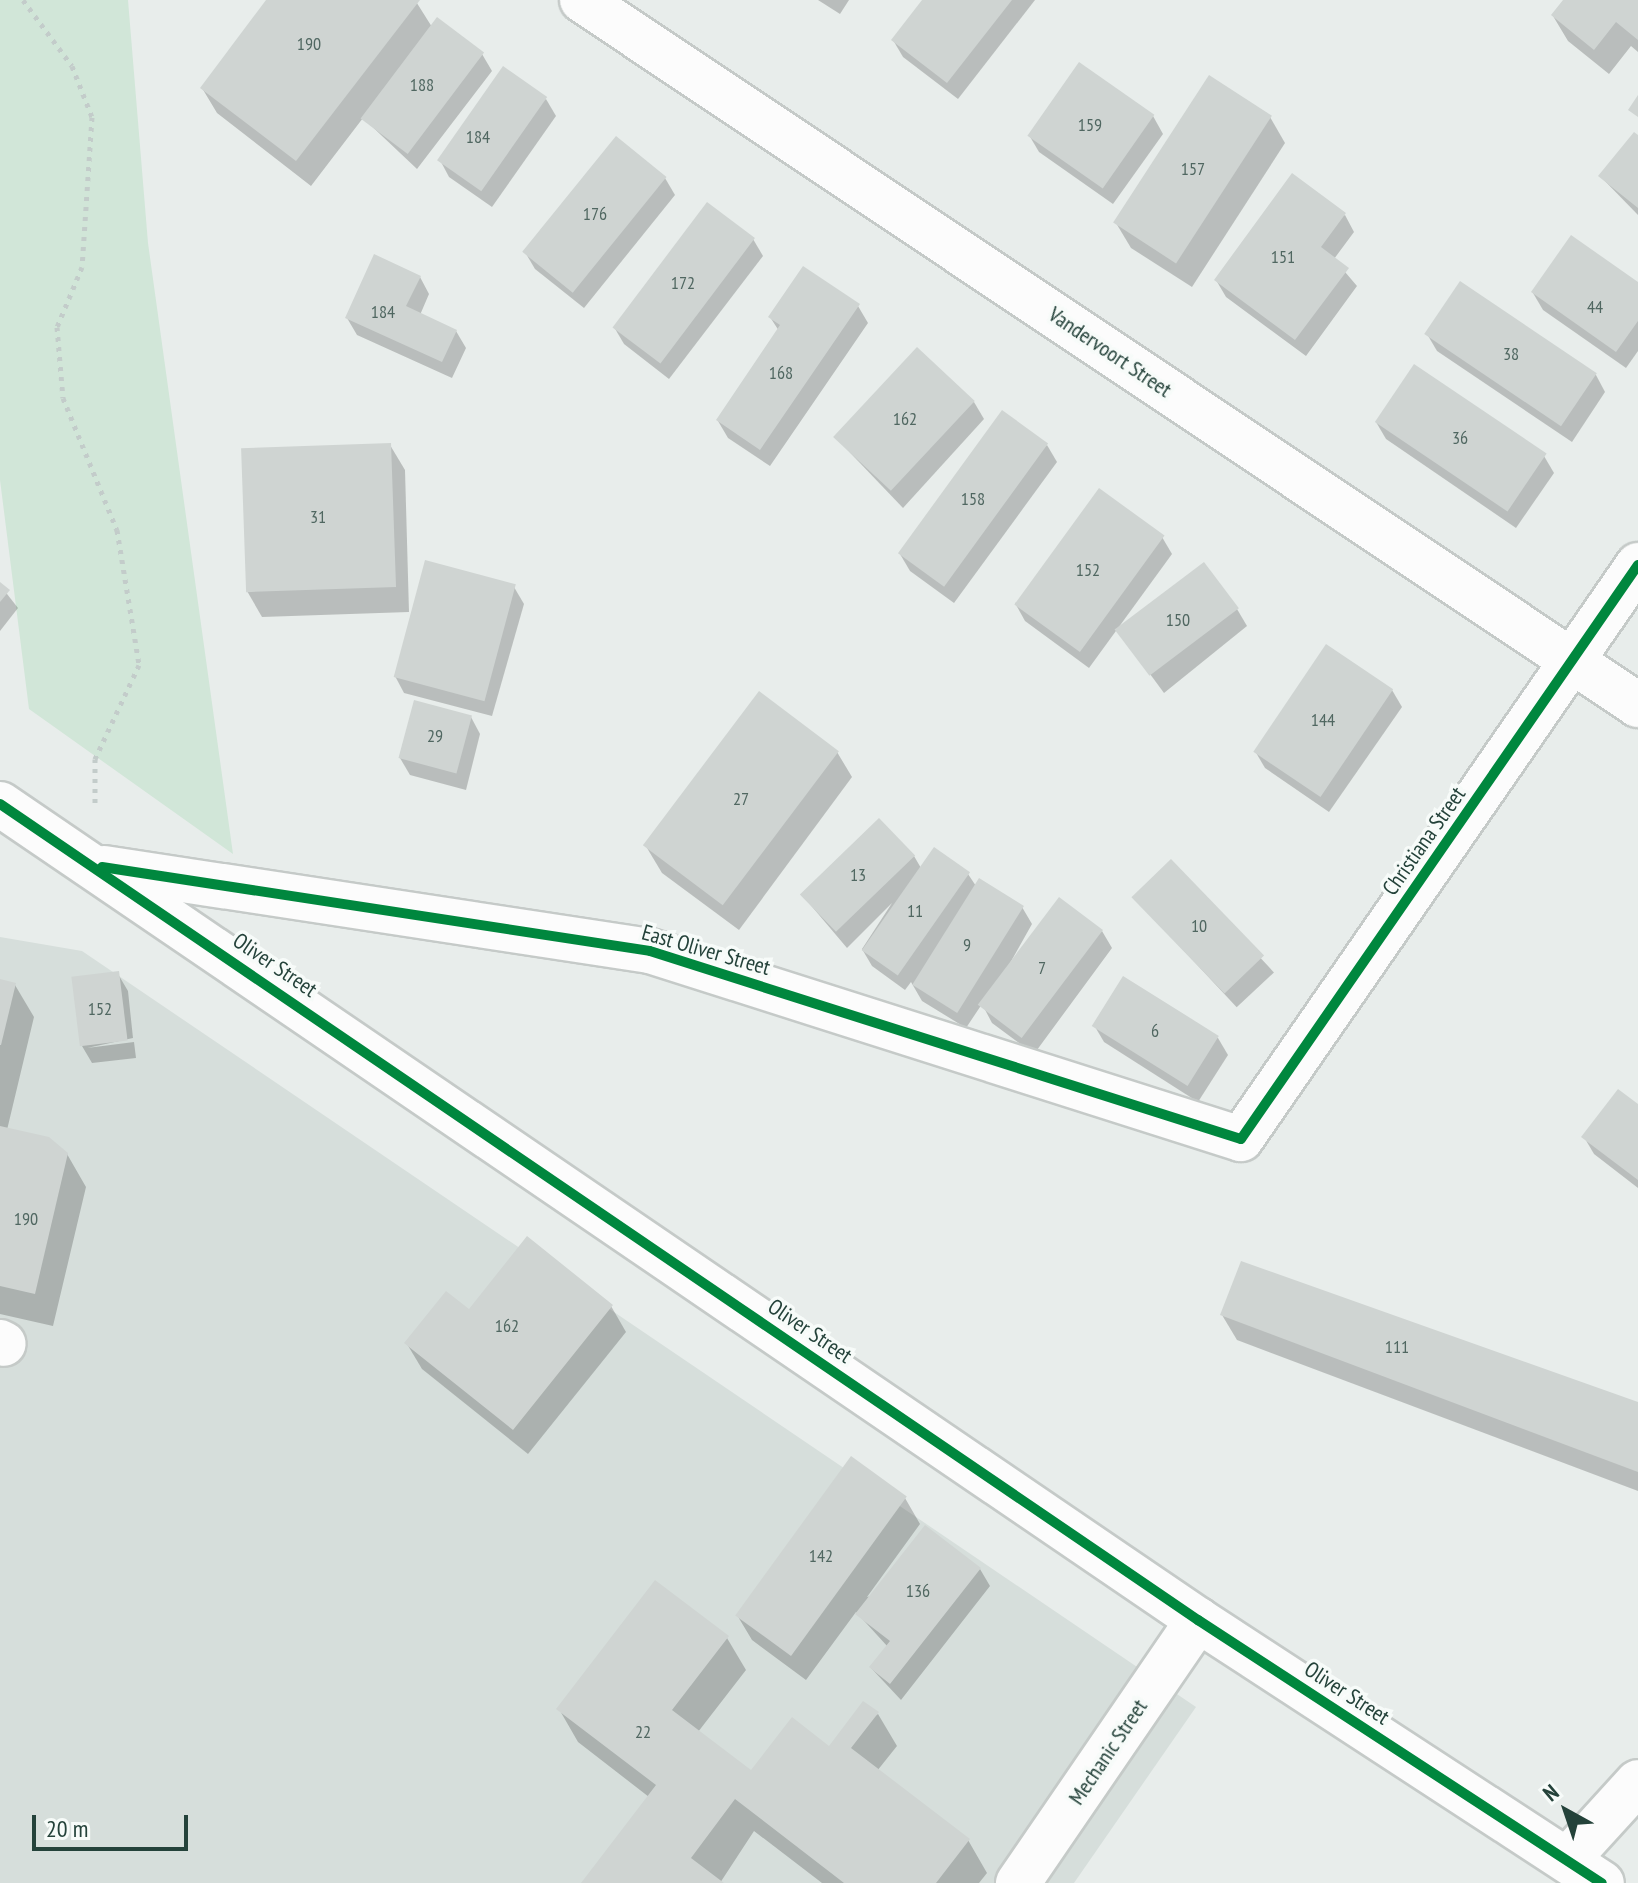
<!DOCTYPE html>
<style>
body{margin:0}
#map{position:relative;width:1638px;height:1883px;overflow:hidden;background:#e8edeb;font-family:"PT Sans Narrow",sans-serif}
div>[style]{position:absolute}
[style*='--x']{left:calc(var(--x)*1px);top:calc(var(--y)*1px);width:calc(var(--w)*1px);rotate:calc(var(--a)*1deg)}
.built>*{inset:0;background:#d6dedb}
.green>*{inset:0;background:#d1e6d8}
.shadow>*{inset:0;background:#0003;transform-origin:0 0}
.building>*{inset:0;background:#cfd4d2;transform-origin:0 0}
.path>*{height:5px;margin-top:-2.5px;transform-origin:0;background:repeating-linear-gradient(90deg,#c3ccca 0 4px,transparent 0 10px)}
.roads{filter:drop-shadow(2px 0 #c5cac8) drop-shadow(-2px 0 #c5cac8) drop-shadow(0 2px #c5cac8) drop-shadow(0 -2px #c5cac8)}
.minor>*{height:44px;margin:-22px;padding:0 22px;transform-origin:22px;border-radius:22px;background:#fcfcfc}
.cycleway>*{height:10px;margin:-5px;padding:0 5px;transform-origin:5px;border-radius:5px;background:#00873e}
span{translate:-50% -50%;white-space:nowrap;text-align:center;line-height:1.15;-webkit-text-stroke:7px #f7fbf9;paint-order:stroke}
.number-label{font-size:18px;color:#506761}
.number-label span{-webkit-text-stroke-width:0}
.street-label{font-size:22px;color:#24423a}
.north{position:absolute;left:1526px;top:1771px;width:80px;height:80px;-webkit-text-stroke:6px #f7fbf9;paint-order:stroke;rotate:320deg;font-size:22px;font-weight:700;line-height:32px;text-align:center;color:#24423a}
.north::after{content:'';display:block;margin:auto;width:28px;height:36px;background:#24423a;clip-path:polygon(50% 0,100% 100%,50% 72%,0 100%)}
.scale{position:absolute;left:32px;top:1815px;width:156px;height:36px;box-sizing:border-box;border:4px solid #24423a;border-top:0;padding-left:10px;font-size:24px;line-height:28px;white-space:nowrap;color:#24423a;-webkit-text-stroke:6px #f7fbf9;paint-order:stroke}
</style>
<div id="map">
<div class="built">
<i style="clip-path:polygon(0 937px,82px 951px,1196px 1707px,1074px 1883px,0 1883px)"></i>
</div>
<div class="green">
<i style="clip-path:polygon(0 0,128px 0,148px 243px,233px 854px,29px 709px,0 480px)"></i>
</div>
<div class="shadow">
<i style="clip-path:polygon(269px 0,415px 0,432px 27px,482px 54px,492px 71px,417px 169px,363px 118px,311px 186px,217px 113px,202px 88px)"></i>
<i style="clip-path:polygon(818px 0,849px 0,840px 14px)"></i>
<i style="clip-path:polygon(924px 0,1035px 0,958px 99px,903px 57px,893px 40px)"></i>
<i style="clip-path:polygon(1566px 0,1638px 0,1638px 52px,1631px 46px,1609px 74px,1568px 41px,1553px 16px)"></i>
<i style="clip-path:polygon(546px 99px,556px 116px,492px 207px,449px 177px,440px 160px)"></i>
<i style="clip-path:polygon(1153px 116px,1163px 134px,1113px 204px,1039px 152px,1029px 135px)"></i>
<i style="clip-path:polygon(1270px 117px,1285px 143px,1192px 287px,1131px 248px,1116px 223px)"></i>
<i style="clip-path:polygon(1638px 137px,1638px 215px,1600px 176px)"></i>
<i style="clip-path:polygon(665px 178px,675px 195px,584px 308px,535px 269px,525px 252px)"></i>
<i style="clip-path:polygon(1345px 215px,1354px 232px,1334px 259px,1357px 286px,1306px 356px,1226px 297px,1216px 280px)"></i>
<i style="clip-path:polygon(753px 239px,763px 256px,669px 379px,624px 344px,614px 327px)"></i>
<i style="clip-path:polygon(420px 277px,429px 294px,420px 315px,456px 331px,466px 348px,452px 378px,357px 335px,347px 318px)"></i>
<i style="clip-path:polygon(1638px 284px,1638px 351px,1626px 368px,1543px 310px,1533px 293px)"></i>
<i style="clip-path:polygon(858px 306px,868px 323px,770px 466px,728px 438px,718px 421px,779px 331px,770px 317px)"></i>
<i style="clip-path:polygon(1427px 334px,1596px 375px,1605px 392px,1572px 442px,1437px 351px)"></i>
<i style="clip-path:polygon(974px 402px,984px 419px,903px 508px,837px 439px)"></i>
<i style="clip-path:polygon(1376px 422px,1544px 456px,1554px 473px,1516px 528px,1386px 439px)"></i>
<i style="clip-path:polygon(390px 445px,405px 470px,409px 612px,262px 617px,247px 591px)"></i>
<i style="clip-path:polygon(1047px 445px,1057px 462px,954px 603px,910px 571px,900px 554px)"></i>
<i style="clip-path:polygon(1162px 537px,1172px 554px,1089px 668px,1025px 621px,1015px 603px)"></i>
<i style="clip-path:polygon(0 585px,18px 608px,0 631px)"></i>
<i style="clip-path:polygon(514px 587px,524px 604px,492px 716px,404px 693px,395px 676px)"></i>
<i style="clip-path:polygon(1237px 609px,1247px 626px,1164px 693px,1119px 632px)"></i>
<i style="clip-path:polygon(1392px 690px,1402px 707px,1329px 812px,1265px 768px,1255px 751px)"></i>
<i style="clip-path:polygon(471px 717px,480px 734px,466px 790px,410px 775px,400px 758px)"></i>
<i style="clip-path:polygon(837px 752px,852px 777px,739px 930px,662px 873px,647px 848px)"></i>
<i style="clip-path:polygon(914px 856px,921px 868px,968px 874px,976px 886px,1022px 907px,1032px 924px,996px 988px,1102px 931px,1112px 948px,1034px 1054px,992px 1023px,982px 1004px,966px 1028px,922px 1001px,911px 982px,905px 990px,872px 966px,862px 949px,892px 903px,847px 948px,803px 896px)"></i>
<i style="left:1171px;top:862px;width:151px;height:51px;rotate:47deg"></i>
<i style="clip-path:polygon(118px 974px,128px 991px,133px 1038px,87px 1048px,134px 1042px,136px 1058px,92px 1063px,82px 1046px)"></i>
<i style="clip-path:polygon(0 981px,15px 985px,34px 1017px,7px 1130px,67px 1154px,86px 1187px,53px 1326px,0 1314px)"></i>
<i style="clip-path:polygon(1094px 1025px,1218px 1038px,1228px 1055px,1198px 1102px,1104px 1042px)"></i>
<i style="clip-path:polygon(1638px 1107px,1638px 1188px,1594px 1154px,1584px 1137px)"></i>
<i style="clip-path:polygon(611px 1306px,626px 1332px,528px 1454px,422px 1369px,407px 1344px,469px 1312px)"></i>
<i style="clip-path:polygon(1222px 1315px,1638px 1404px,1638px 1491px,1237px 1340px)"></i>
<i style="clip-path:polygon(905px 1498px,920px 1524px,867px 1597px,980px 1569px,990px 1586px,901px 1700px,871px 1668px,888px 1647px,856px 1612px,806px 1680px,752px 1640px,737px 1615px)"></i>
<i style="clip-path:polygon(727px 1638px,746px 1670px,698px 1732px,751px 1773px,829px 1748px,878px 1714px,897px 1746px,877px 1771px,968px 1840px,987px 1873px,979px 1883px,822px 1883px,754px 1831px,720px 1883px,584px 1883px,649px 1797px,578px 1742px,559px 1709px)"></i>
</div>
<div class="building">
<i style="clip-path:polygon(266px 0,420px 0,296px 161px,200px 88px)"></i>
<i style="clip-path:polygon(922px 0,1012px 0,947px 83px,891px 40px)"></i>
<i style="clip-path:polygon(1563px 0,1638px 0,1638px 40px,1616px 22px,1594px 50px,1551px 15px)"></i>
<i style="left:437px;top:17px;width:59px;height:127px;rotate:37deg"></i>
<i style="left:1079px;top:62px;width:92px;height:90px;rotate:35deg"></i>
<i style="left:503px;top:66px;width:54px;height:115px;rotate:35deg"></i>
<i style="left:1209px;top:75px;width:75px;height:176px;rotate:33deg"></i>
<i style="clip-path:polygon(1638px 95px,1638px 117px,1628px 110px)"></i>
<i style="clip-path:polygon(1634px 132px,1638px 135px,1638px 208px,1598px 176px)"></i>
<i style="left:616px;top:136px;width:65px;height:149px;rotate:39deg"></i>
<i style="clip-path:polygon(1292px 173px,1346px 213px,1321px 247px,1349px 268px,1295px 340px,1214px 280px)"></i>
<i style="left:707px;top:202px;width:60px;height:157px;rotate:37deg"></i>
<i style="clip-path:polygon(1571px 235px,1638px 282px,1638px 321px,1616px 352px,1531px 292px)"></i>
<i style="clip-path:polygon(374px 254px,421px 276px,406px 306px,457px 330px,442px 362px,345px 318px)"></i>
<i style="clip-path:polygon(803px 266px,860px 304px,760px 450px,716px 420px,780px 325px,768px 317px)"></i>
<i style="left:1460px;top:281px;width:165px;height:64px;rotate:34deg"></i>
<i style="left:917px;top:347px;width:79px;height:123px;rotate:43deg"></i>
<i style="left:1414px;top:364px;width:160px;height:70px;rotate:34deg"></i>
<i style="left:1002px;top:410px;width:57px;height:177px;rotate:36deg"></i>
<i style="left:391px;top:443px;width:144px;height:150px;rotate:88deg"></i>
<i style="left:1099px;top:488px;width:81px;height:144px;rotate:36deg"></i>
<i style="left:425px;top:560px;width:94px;height:121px;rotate:15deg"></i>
<i style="left:1204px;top:562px;width:58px;height:112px;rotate:53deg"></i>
<i style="clip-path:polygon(0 582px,10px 590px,0 602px)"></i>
<i style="left:1326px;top:644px;width:81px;height:130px;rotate:34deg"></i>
<i style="left:759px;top:691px;width:100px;height:193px;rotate:37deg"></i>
<i style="left:414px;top:700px;width:60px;height:60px;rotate:15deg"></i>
<i style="left:879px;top:818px;width:52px;height:110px;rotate:46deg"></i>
<i style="left:934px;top:847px;width:44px;height:126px;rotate:35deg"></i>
<i style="left:1171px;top:859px;width:134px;height:55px;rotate:46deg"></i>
<i style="left:979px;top:878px;width:53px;height:126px;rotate:32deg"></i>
<i style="left:1059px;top:897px;width:55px;height:135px;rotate:37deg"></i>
<i style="left:119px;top:971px;width:70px;height:48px;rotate:83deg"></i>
<i style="left:1123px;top:976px;width:113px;height:59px;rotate:32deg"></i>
<i style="clip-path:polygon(0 979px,16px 983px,1px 1045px,0 1045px)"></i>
<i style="clip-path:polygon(1618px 1089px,1638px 1104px,1638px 1180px,1581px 1137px)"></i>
<i style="clip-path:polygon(0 1126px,49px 1137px,68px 1153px,35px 1294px,0 1286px)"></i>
<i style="clip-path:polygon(527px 1236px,613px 1305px,513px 1430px,404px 1343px,446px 1291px,469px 1309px)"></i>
<i style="clip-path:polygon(1241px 1261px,1638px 1402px,1638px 1472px,1220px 1315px)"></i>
<i style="left:851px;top:1456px;width:69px;height:197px;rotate:36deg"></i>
<i style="clip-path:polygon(925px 1525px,981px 1568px,890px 1684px,869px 1667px,890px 1641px,855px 1614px)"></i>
<i style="clip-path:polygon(655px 1580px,729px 1636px,672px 1710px,751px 1770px,792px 1717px,829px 1746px,863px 1701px,879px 1712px,851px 1748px,970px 1839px,936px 1883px,844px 1883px,735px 1799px,691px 1858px,724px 1883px,581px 1883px,656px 1785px,556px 1709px)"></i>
</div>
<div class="path">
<i style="--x:23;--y:0;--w:82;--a:53.4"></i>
<i style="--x:72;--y:66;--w:55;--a:68.6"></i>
<i style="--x:92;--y:117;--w:150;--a:93.8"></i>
<i style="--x:82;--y:267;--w:65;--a:112.6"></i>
<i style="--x:57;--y:327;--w:71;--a:85.2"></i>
<i style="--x:63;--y:398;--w:143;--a:67.8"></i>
<i style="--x:117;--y:530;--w:137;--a:80.7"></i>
<i style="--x:139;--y:665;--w:104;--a:115.1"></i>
<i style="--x:95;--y:759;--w:49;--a:90"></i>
</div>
<div class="roads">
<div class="minor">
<i style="--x:582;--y:0;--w:1270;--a:33.73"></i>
<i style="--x:0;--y:804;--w:1450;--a:34.26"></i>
<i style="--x:1198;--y:1620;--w:482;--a:33.1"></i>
<i style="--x:104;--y:868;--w:552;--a:8.64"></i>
<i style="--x:650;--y:951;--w:620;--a:17.65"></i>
<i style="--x:1241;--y:1139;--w:698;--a:-55.33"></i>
<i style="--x:0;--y:1342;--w:4;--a:27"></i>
<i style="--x:1567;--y:1860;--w:105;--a:-47.7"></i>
<i style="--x:1018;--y:1883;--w:319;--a:-55.6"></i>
</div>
</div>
<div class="cycleway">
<i style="--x:0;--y:804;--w:1450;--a:34.26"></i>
<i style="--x:1198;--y:1620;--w:482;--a:33.1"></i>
<i style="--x:102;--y:867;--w:554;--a:8.71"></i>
<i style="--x:650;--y:951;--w:620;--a:17.65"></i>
<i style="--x:1241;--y:1139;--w:698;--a:-55.33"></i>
</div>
<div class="number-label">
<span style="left:309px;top:44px">190</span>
<span style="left:422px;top:85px">188</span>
<span style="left:1090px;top:125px">159</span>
<span style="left:478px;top:137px">184</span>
<span style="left:1193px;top:169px">157</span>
<span style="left:595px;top:214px">176</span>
<span style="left:1283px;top:257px">151</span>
<span style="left:683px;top:283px">172</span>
<span style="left:1595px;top:307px">44</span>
<span style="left:383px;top:312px">184</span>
<span style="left:1511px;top:354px">38</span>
<span style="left:781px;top:373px">168</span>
<span style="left:905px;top:419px">162</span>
<span style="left:1460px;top:438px">36</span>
<span style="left:973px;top:499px">158</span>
<span style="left:318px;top:517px">31</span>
<span style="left:1088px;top:570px">152</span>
<span style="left:1178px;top:620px">150</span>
<span style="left:1323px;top:720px">144</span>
<span style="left:435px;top:736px">29</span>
<span style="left:741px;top:799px">27</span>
<span style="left:858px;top:875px">13</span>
<span style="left:915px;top:911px">11</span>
<span style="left:1199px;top:926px">10</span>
<span style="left:967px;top:945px">9</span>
<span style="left:1042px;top:968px">7</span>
<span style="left:100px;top:1009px">152</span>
<span style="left:1155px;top:1031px">6</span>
<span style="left:26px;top:1219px">190</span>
<span style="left:507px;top:1326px">162</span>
<span style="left:1397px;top:1347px">111</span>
<span style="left:821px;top:1556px">142</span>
<span style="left:918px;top:1591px">136</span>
<span style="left:643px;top:1732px">22</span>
</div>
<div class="street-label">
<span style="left:1110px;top:352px;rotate:34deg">Vandervoort Street</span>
<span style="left:1424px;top:841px;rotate:-55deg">Christiana Street</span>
<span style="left:706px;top:950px;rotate:16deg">East Oliver Street</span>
<span style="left:275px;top:965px;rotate:34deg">Oliver Street</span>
<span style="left:810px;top:1331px;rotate:34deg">Oliver Street</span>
<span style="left:1347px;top:1693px;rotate:33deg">Oliver Street</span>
<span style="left:1108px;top:1752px;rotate:-56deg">Mechanic Street</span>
</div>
<div class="north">N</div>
<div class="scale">20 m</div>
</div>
